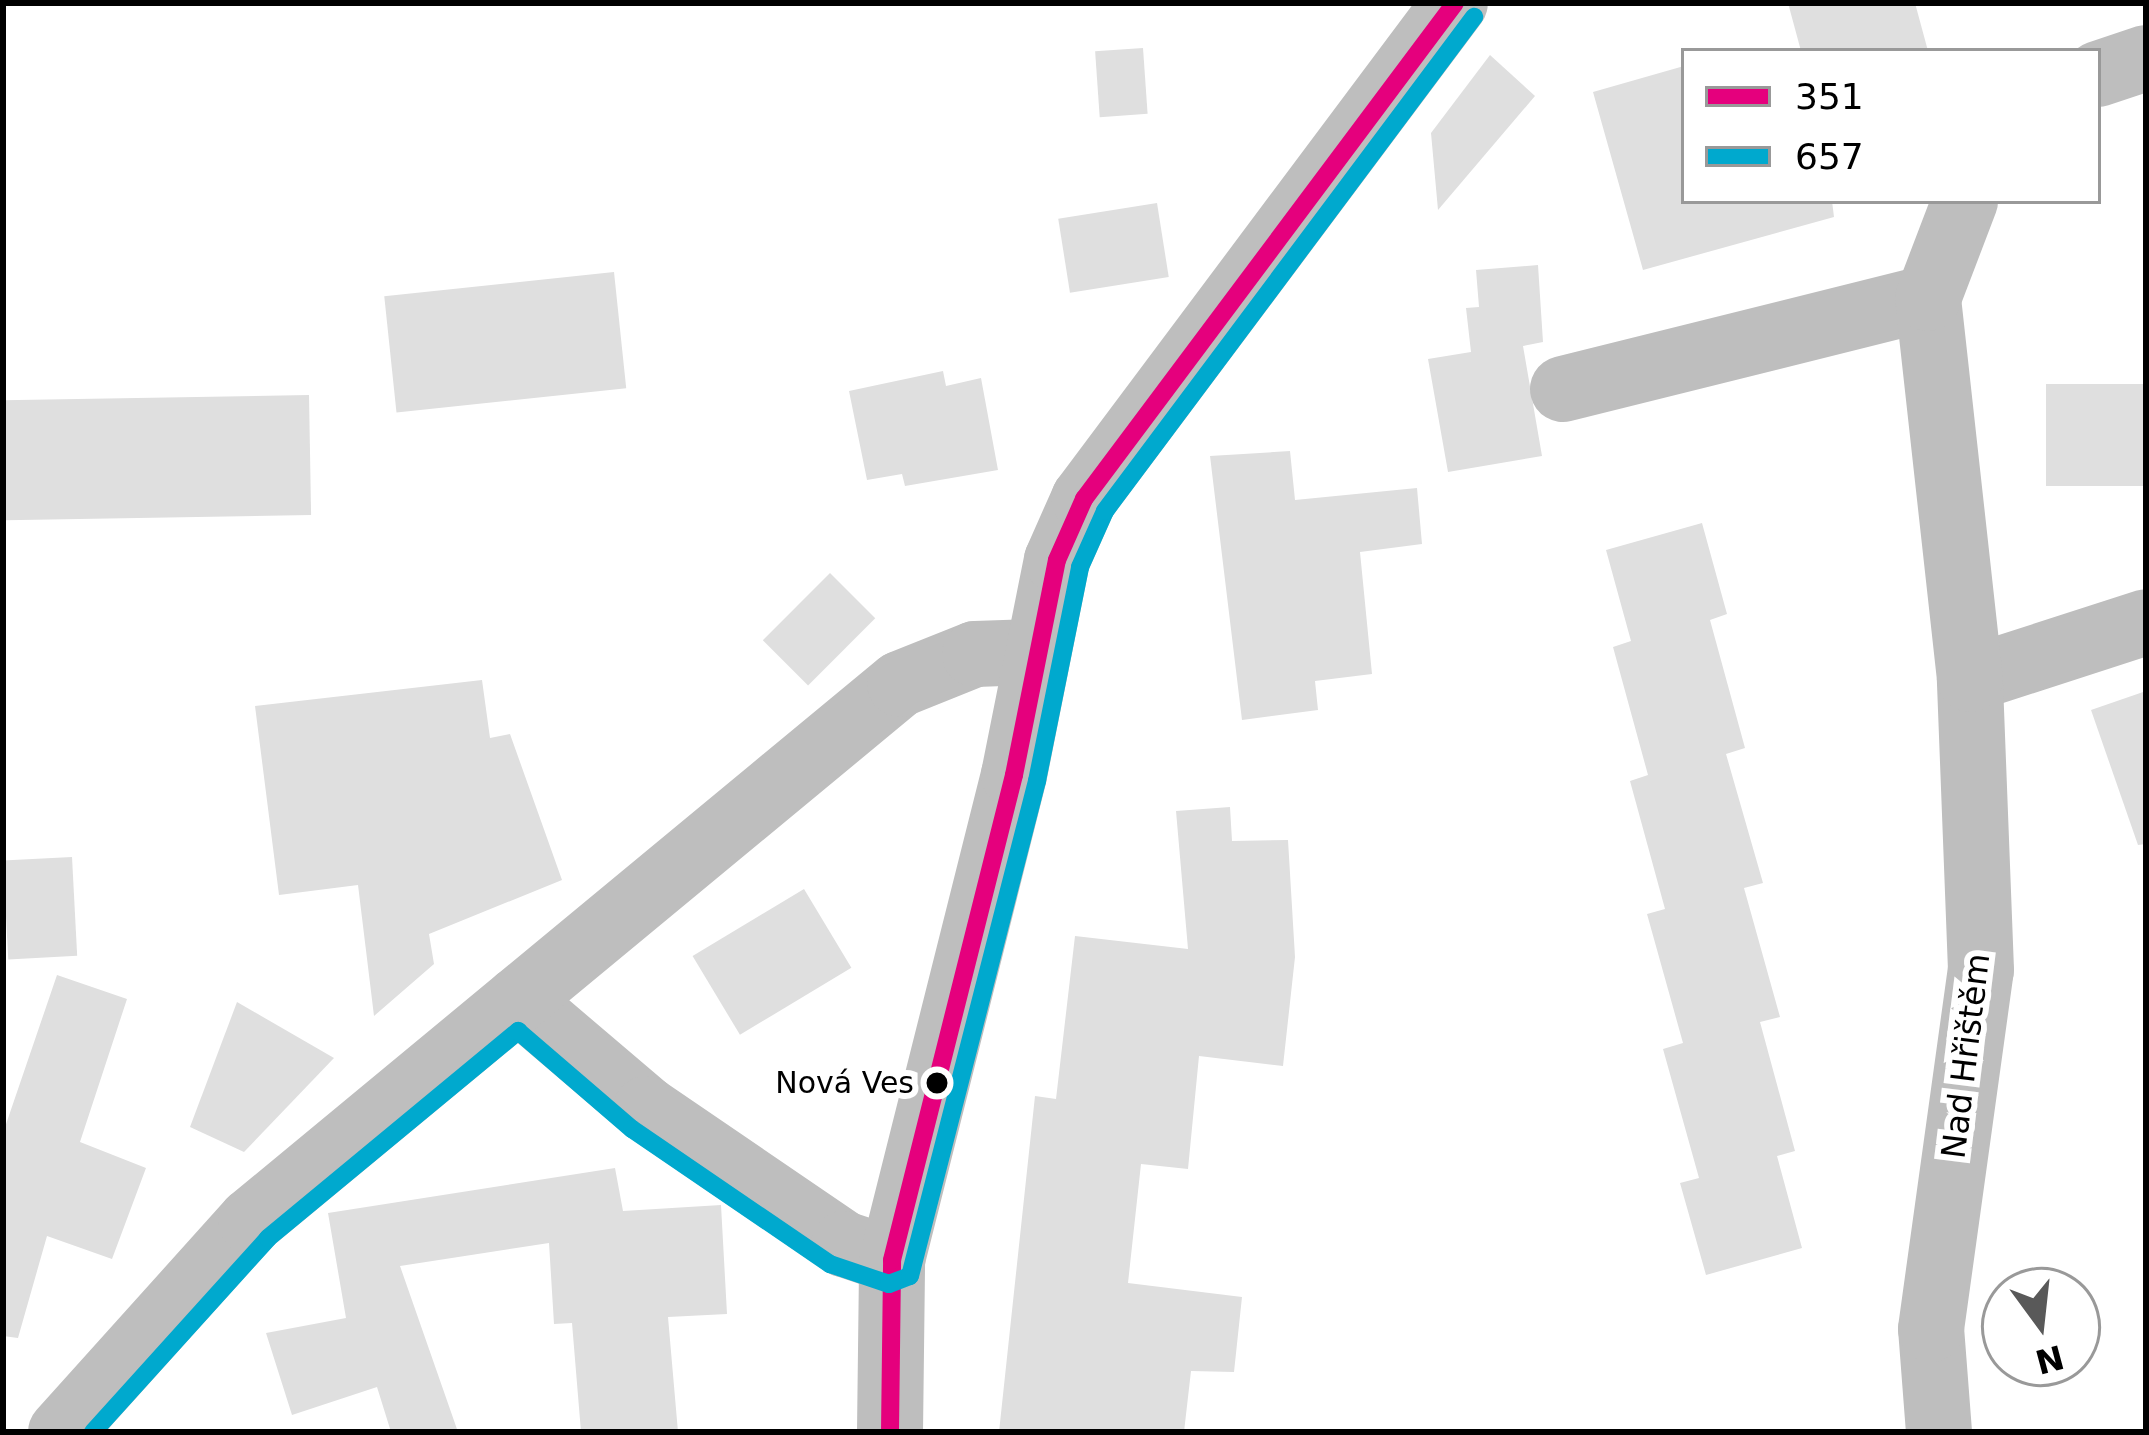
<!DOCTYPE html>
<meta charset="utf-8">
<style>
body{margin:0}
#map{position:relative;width:2149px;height:1435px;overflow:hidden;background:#fff;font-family:"DejaVu Sans",sans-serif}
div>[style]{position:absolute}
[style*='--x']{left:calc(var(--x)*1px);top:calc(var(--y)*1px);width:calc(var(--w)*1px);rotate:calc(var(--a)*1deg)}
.building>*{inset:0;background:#dfdfdf;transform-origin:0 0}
.minor>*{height:66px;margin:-33px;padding:0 33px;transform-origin:33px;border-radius:33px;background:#bebebe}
.bus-1>*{height:18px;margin:-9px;padding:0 9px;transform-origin:9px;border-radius:9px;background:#e5007d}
.bus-2>*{height:18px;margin:-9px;padding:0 9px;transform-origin:9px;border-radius:9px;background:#00a9ce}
.dots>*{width:33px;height:33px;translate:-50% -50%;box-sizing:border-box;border:6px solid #fff;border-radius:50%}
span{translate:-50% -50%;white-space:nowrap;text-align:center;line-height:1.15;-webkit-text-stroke:12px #fff;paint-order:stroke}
.bus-label{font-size:30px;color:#000}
.right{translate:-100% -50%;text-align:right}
.street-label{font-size:33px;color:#000}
.frame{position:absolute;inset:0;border:6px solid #000;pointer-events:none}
.legend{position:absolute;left:1681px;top:48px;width:420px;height:156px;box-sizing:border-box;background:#fff;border:3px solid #999;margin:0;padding:15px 21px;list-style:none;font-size:36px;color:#000}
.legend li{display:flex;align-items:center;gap:24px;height:60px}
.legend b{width:60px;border:3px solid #999}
.north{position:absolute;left:1981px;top:1267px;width:120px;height:120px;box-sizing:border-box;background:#fff;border:3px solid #999;border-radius:50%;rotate:165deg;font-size:33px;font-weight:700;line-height:48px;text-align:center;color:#000}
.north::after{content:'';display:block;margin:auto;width:42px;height:54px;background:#595959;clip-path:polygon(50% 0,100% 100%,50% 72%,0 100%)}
</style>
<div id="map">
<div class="building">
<i style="clip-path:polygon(1788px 3px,1915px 3px,1928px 51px,1801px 51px)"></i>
<i style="left:1143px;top:48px;width:66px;height:48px;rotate:86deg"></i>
<i style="clip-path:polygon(1490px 55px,1535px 96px,1438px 210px,1431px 133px)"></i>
<i style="clip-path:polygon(1684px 66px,1684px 201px,1832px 201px,1834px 217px,1643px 270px,1593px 92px)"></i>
<i style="left:1157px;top:203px;width:75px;height:100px;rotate:81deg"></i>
<i style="clip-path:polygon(1538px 265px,1543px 342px,1523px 346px,1542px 456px,1448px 472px,1428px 359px,1471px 352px,1466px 308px,1479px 307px,1476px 270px)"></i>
<i style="left:614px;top:272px;width:117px;height:231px;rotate:84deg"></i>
<i style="clip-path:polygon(943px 371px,946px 386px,981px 378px,998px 470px,905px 486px,902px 474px,867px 480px,849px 391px)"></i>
<i style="left:2146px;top:384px;width:102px;height:100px;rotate:90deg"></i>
<i style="left:309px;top:395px;width:120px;height:306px;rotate:89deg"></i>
<i style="clip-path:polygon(1290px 451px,1295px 500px,1417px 488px,1422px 544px,1360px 552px,1372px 674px,1315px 681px,1318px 710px,1242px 720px,1210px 456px)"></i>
<i style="clip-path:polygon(1702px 523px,1727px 614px,1710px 620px,1745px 748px,1726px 754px,1763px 883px,1744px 888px,1780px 1017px,1760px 1022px,1795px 1151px,1777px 1156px,1802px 1248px,1706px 1275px,1680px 1183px,1699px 1178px,1663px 1049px,1683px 1043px,1647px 914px,1665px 909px,1630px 781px,1648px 775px,1613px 647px,1631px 641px,1606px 550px)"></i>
<i style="left:830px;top:573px;width:64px;height:95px;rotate:45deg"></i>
<i style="clip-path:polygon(482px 680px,490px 738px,510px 734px,562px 880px,429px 934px,434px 964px,374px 1016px,358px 885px,279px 895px,255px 706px)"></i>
<i style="clip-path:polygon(2146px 691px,2146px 844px,2138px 845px,2091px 710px)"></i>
<i style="clip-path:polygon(1230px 807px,1232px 841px,1288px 840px,1295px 957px,1283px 1066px,1199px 1056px,1188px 1169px,1141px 1164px,1128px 1283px,1242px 1297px,1234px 1372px,1191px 1371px,1184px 1432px,999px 1432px,1035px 1096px,1056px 1099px,1075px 936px,1188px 949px,1176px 811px)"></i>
<i style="left:72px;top:857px;width:99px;height:69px;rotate:87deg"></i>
<i style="left:804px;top:889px;width:92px;height:130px;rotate:59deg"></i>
<i style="clip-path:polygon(57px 975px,127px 999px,80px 1142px,146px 1168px,112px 1259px,47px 1236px,18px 1338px,3px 1336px,3px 1133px)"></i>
<i style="clip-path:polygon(237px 1002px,334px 1058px,244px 1152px,190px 1127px)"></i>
<i style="clip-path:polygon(615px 1168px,623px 1211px,721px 1205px,727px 1314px,668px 1317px,678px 1432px,581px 1432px,572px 1323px,554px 1324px,549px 1243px,400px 1266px,458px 1432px,391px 1432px,377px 1387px,292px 1415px,266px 1333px,346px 1318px,328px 1213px)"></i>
</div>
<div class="minor">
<i style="--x:2098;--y:74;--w:51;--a:-18.4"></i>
<i style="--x:1563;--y:389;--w:376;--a:-14"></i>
<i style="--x:1970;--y:679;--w:185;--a:-17.9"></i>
<i style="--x:518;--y:1000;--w:168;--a:40.4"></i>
<i style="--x:646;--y:1109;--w:240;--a:34.3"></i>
<i style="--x:844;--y:1244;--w:51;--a:18.4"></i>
<i style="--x:61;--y:1432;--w:284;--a:-48"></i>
<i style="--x:251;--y:1221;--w:842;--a:-39.61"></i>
<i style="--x:900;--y:684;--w:81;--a:-21.8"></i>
<i style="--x:975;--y:654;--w:58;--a:-2"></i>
<i style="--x:890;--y:1432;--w:172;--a:-89.3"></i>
<i style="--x:892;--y:1260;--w:500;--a:-75.88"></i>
<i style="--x:1014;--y:775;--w:219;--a:-78.7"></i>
<i style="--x:1057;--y:560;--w:67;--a:-66.1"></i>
<i style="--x:1084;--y:499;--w:619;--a:-53.2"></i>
<i style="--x:1939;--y:1432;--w:103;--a:-94.4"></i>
<i style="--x:1931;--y:1329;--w:362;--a:-82.1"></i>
<i style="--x:1981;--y:970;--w:291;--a:-92.2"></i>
<i style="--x:1970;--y:679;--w:383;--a:-96.3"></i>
<i style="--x:1928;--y:298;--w:104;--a:-69.1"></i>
</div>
<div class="bus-1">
<i style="--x:890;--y:1432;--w:172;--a:-89.3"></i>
<i style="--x:892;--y:1260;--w:500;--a:-75.88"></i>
<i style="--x:1014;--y:775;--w:219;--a:-78.7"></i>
<i style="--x:1057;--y:560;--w:67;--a:-66.1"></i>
<i style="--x:1084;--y:499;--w:619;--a:-53.2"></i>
</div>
<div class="bus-2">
<i style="--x:93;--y:1432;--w:261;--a:-47.9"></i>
<i style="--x:268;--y:1238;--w:325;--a:-39.6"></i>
<i style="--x:518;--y:1031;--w:150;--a:40.7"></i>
<i style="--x:632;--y:1129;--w:240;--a:34.3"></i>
<i style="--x:830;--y:1264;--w:62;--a:18.7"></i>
<i style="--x:889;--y:1284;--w:22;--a:-21"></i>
<i style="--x:910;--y:1276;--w:511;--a:-75.61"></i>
<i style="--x:1037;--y:781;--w:218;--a:-78.6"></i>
<i style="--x:1080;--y:567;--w:61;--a:-65.9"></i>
<i style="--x:1105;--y:511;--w:617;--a:-53.24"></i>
</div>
<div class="dots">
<i style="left:937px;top:1083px;background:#000"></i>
</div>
<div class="bus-label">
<span class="right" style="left:914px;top:1083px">Nová Ves</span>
</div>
<div class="street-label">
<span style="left:1966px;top:1056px;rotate:-83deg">Nad Hřištěm</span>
</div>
<div class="frame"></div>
<ul class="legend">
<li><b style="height:15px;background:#e5007d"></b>351</li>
<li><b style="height:15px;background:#00a9ce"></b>657</li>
</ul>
<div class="north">N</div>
</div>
